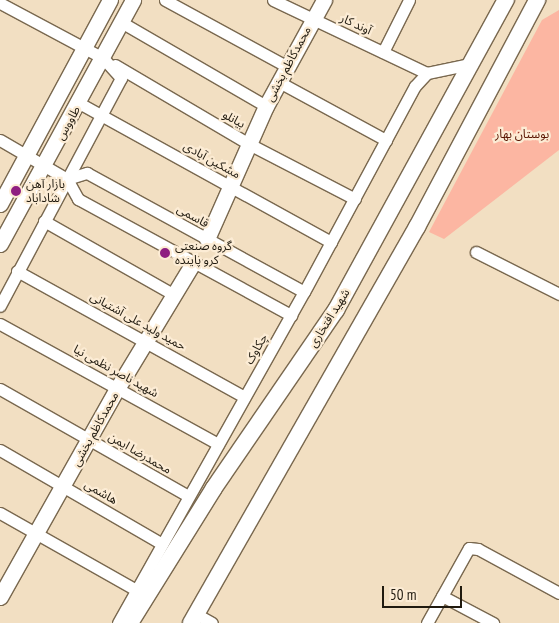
<!DOCTYPE html>
<meta charset="utf-8">
<style>
body{margin:0}
#map{position:relative;width:559px;height:623px;overflow:hidden;background:#f2dfc2;font-family:"PT Sans Narrow","Noto Sans Arabic",sans-serif}
div>[style]{position:absolute}
[style*='--x']{left:calc(var(--x)*1px);top:calc(var(--y)*1px);width:calc(var(--w)*1px);rotate:calc(var(--a)*1deg)}
.green>*{inset:0;background:#fcb6a2}
.roads{filter:drop-shadow(1px 0 #79684f) drop-shadow(-1px 0 #79684f) drop-shadow(0 1px #79684f) drop-shadow(0 -1px #79684f)}
.minor>*{height:11px;margin:-5.5px;padding:0 5.5px;transform-origin:5.5px;border-radius:5.5px;background:#fff}
.tertiary>*{height:15px;margin:-7.5px;padding:0 7.5px;transform-origin:7.5px;border-radius:7.5px;background:#fff}
.secondary>*{height:16px;margin:-8px;padding:0 8px;transform-origin:8px;border-radius:8px;background:#fff}
.dots>*{width:14px;height:14px;translate:-50% -50%;box-sizing:border-box;border:2px solid #fcecd5;border-radius:50%}
span{translate:-50% -50%;white-space:nowrap;text-align:center;line-height:1.15;-webkit-text-stroke:4.5px #fcecd5;paint-order:stroke}
.street-label{font-size:12px;color:#201a0f}
.park-label{font-size:12px;color:#591401}
.poi-label{font-size:12px;color:#201a0f}
.left{translate:0 -50%;text-align:left}
.scale{position:absolute;left:382px;top:586px;width:80px;height:22px;box-sizing:border-box;border:2px solid #201a0f;border-top:0;padding-left:6px;font-size:15px;line-height:18px;white-space:nowrap;color:#201a0f;-webkit-text-stroke:4px #fcecd5;paint-order:stroke}
</style>
<div id="map">
<div class="green">
<i style="clip-path:polygon(559px 10px,559px 150px,444px 239px,429px 232px,542px 20px)"></i>
</div>
<div class="roads">
<div class="minor">
<i style="--x:165;--y:0;--w:140;--a:28.6"></i>
<i style="--x:273;--y:0;--w:170;--a:25.4"></i>
<i style="--x:0;--y:3;--w:117;--a:28.1"></i>
<i style="--x:103;--y:58;--w:27;--a:48"></i>
<i style="--x:121;--y:78;--w:258;--a:118"></i>
<i style="--x:121;--y:22;--w:168;--a:30.1"></i>
<i style="--x:383;--y:52;--w:58;--a:-63.4"></i>
<i style="--x:115;--y:65;--w:158;--a:30.5"></i>
<i style="--x:251;--y:145;--w:117;--a:27.4"></i>
<i style="--x:279;--y:82;--w:122;--a:28.5"></i>
<i style="--x:79;--y:103;--w:288;--a:28.9"></i>
<i style="--x:0;--y:140;--w:78;--a:30.2"></i>
<i style="--x:67;--y:179;--w:23;--a:61"></i>
<i style="--x:78;--y:199;--w:243;--a:28.6"></i>
<i style="--x:67;--y:179;--w:21;--a:-17"></i>
<i style="--x:87;--y:173;--w:247;--a:28.7"></i>
<i style="--x:44;--y:221;--w:150;--a:29.6"></i>
<i style="--x:476;--y:252;--w:93;--a:26.8"></i>
<i style="--x:17;--y:271;--w:260;--a:29"></i>
<i style="--x:0;--y:324;--w:249;--a:28.8"></i>
<i style="--x:0;--y:389;--w:216;--a:29.6"></i>
<i style="--x:0;--y:450;--w:187;--a:30.1"></i>
<i style="--x:0;--y:513;--w:156;--a:29.5"></i>
<i style="--x:442;--y:596;--w:58;--a:27.9"></i>
<i style="--x:196;--y:614;--w:18;--a:29"></i>
<i style="--x:118;--y:623;--w:380;--a:-60.7"></i>
<i style="--x:304;--y:292;--w:234;--a:-61.7"></i>
<i style="--x:415;--y:86;--w:18;--a:-47"></i>
<i style="--x:427;--y:73;--w:44;--a:-11.8"></i>
<i style="--x:427;--y:623;--w:86;--a:-60.8"></i>
<i style="--x:469;--y:548;--w:9;--a:6"></i>
<i style="--x:478;--y:549;--w:92;--a:28.5"></i>
</div>
<div class="tertiary">
<i style="--x:0;--y:204;--w:232;--a:-61.7"></i>
<i style="--x:207;--y:239;--w:145;--a:-66.1"></i>
<i style="--x:266;--y:106;--w:121;--a:-61.3"></i>
<i style="--x:0;--y:244;--w:278;--a:-61.4"></i>
<i style="--x:0;--y:597;--w:241;--a:-60.7"></i>
<i style="--x:118;--y:387;--w:145;--a:-58.8"></i>
</div>
<div class="secondary">
<i style="--x:130;--y:623;--w:159;--a:-58.1"></i>
<i style="--x:214;--y:488;--w:216;--a:-55.6"></i>
<i style="--x:336;--y:310;--w:354;--a:-61.3"></i>
<i style="--x:191;--y:623;--w:456;--a:-60.3"></i>
<i style="--x:417;--y:227;--w:257;--a:-62.1"></i>
</div>
</div>
<div class="dots">
<i style="left:16px;top:191px;background:#8f1f81"></i>
<i style="left:165px;top:253px;background:#8f1f81"></i>
</div>
<div class="street-label">
<span style="left:356px;top:24px;rotate:25deg">آوند کار</span>
<span style="left:288px;top:64px;rotate:-62deg">محمدکاظم بخشی</span>
<span style="left:234px;top:119px;rotate:30deg">بیانلو</span>
<span style="left:68px;top:123px;rotate:-61deg">طاووس</span>
<span style="left:212px;top:160px;rotate:29deg">مشکین آبادی</span>
<span style="left:193px;top:216px;rotate:29deg">قاسمی</span>
<span style="left:329px;top:318px;rotate:-58deg">شهید افتخاری</span>
<span style="left:138px;top:321px;rotate:29deg">حمید ولید علی آشتیانی</span>
<span style="left:256px;top:349px;rotate:-60deg">چکاوک</span>
<span style="left:116px;top:371px;rotate:29deg">شهید ناصر نظمی نیا</span>
<span style="left:95px;top:429px;rotate:-61deg">محمدکاظم بخشی</span>
<span style="left:140px;top:453px;rotate:30deg">محمدرضا ایمن</span>
<span style="left:101px;top:492px;rotate:30deg">هاشمی</span>
</div>
<div class="park-label">
<span style="left:522px;top:134px">بوستان بهار</span>
</div>
<div class="poi-label">
<span class="left" style="left:26px;top:191px">بازار آهن<br>شاداباد</span>
<span class="left" style="left:175px;top:253px">گروه صنعتی<br>کرو پاینده</span>
</div>
<div class="scale">50 m</div>
</div>
